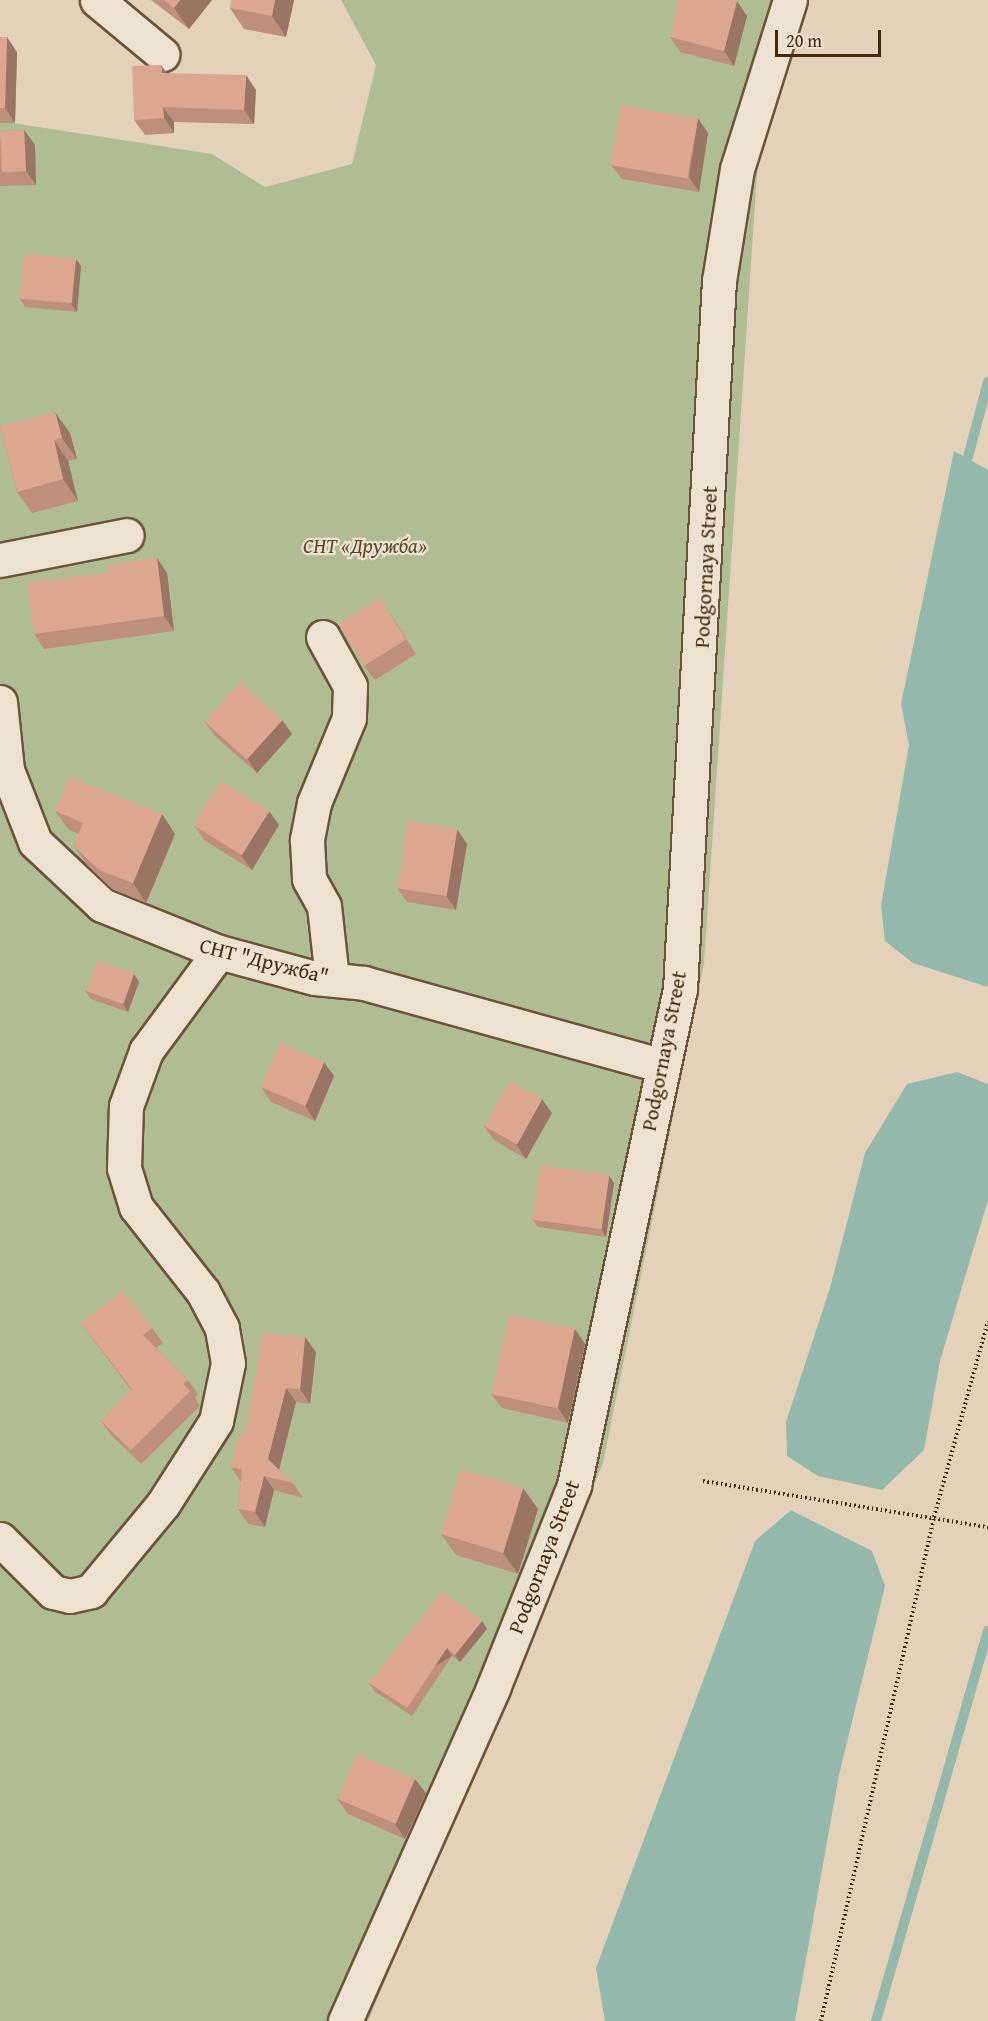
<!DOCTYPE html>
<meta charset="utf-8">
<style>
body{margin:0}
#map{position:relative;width:988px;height:2021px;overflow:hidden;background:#e3d2b9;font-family:"Gentium Book Plus",serif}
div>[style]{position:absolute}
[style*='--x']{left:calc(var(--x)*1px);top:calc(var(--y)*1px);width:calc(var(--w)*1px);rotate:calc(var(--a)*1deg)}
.green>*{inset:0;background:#b0bd92}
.water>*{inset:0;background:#95b8ad}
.stream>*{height:10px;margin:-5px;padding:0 5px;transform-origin:5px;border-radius:5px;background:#95b8ad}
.path>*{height:4px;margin-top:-2px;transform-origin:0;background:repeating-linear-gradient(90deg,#462a0d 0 1.5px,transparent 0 4.5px)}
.roads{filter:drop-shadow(2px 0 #6d5438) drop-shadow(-2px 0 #6d5438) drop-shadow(0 2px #6d5438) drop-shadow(0 -2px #6d5438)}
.minor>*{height:33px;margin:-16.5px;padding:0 16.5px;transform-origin:16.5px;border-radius:16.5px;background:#ede2d2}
.wall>*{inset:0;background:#be907b}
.shaded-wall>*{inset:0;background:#9b7564;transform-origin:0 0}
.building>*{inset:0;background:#dda78f;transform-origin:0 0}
span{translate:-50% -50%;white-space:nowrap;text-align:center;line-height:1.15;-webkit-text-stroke:4.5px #ede2d2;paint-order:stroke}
.park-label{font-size:21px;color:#5b4728;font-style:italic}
.street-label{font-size:21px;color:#462a0d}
.scale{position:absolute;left:775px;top:30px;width:106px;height:27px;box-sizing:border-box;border:3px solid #462a0d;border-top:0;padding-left:8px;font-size:18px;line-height:21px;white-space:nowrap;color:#462a0d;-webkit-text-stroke:4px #ede2d2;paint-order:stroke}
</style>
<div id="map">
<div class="green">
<i style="clip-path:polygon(341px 0,808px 0,758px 159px,704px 964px,603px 1463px,368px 2021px,0 2021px,0 121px,212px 154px,265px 187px,352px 164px,376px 65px)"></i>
</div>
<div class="water">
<i style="clip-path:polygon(954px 451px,988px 470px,988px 987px,913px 963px,885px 941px,881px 906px,909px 745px,901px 704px)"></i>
<i style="clip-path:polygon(957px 1072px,988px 1084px,988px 1200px,940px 1361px,924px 1450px,882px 1490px,818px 1476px,787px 1456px,786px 1422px,830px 1288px,865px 1153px,907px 1084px)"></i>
<i style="clip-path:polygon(791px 1510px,872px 1551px,885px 1586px,839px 1775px,795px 2021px,605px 2021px,596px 1968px,755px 1541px)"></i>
</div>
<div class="stream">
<i style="--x:968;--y:457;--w:78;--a:-75.1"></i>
<i style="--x:876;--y:2021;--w:406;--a:-74"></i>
</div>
<div class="path">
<i style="--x:703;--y:1481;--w:289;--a:9.2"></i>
<i style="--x:821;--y:2021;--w:517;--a:-77.36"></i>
<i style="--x:934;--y:1517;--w:203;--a:-74.6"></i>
</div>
<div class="roads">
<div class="minor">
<i style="--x:97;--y:0;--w:85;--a:39.7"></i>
<i style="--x:0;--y:560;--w:129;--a:-11.1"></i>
<i style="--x:323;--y:637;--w:56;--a:61.1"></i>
<i style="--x:350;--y:686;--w:32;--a:92"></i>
<i style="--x:349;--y:718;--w:92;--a:112.4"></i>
<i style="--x:314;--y:803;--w:38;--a:101"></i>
<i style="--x:307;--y:840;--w:39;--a:87"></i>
<i style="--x:309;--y:879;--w:31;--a:61"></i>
<i style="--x:324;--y:906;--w:73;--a:83.7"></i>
<i style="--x:0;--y:702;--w:68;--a:84.1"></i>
<i style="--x:7;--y:770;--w:77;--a:68.7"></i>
<i style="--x:35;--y:842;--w:92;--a:43.2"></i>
<i style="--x:102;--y:905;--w:126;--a:21.9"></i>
<i style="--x:219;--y:952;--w:99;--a:15.2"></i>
<i style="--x:315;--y:978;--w:49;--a:5.8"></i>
<i style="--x:364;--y:983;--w:307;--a:15.5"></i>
<i style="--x:0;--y:1539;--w:75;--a:45"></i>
<i style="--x:53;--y:1592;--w:17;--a:13"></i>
<i style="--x:70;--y:1596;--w:22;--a:-13"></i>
<i style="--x:91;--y:1591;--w:113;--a:-50.4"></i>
<i style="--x:163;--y:1504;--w:98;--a:-57.4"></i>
<i style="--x:216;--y:1421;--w:59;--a:-78.3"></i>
<i style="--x:228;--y:1363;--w:36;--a:-100"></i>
<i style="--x:222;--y:1328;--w:41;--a:-117.8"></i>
<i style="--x:203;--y:1292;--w:108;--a:-128.2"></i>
<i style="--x:136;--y:1207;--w:41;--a:-107.1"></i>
<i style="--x:124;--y:1168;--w:62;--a:-88.2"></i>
<i style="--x:126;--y:1106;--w:59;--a:-70"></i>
<i style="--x:146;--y:1051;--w:123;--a:-53.6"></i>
<i style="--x:345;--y:2021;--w:364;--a:-66"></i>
<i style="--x:493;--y:1688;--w:219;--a:-68.2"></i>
<i style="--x:574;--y:1485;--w:507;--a:-77.94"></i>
<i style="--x:680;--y:989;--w:709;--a:-86.85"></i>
<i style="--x:719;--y:281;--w:113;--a:-80.9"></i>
<i style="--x:737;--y:169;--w:177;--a:-72.6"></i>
</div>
</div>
<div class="wall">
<i style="clip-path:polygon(151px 0,212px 0,189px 29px)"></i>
<i style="clip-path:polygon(294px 0,286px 37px,244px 29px,230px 8px)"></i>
<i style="clip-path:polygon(737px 1px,747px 16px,734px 66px,680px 52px,670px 37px)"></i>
<i style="clip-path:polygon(0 37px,17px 52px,15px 123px,0 123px)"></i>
<i style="clip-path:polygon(167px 73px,256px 90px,254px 124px,174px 122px,174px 133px,145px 135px,134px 120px)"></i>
<i style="clip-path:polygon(24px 130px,35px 145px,36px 185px,0 186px,0 131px)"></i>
<i style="clip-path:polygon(708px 133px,699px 192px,622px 179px,611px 165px)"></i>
<i style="clip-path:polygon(81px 266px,77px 312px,25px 307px,20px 299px)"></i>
<i style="clip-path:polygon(0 426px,70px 433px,77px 459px,68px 461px,78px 501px,32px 513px,17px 492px)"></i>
<i style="clip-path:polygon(157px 558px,167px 573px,174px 631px,44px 649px,34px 634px,109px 573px)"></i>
<i style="clip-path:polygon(390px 613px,416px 654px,375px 680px,364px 666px)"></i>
<i style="clip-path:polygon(282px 720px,292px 734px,257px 773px,215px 736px,204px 721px)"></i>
<i style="clip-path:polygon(55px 811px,162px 814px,175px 834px,146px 903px,112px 889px,87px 865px,74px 846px,79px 834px,69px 830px)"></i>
<i style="clip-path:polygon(269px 811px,279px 825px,252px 870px,204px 840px,194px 825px)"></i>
<i style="clip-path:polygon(467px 844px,456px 910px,407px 902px,397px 888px)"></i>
<i style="clip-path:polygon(134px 974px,139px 982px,128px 1012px,91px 999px,85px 991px)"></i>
<i style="clip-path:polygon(334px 1076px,315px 1121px,271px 1102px,261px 1087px)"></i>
<i style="clip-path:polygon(552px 1113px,526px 1159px,494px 1140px,484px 1126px)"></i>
<i style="clip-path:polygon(614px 1183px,606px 1237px,538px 1227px,532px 1219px)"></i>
<i style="clip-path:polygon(81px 1323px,152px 1328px,163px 1343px,156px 1348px,188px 1380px,198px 1394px,195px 1398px,200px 1406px,141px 1464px,111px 1435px,101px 1421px,131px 1390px)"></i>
<i style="clip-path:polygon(575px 1329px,585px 1344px,568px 1423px,502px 1408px,491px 1394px)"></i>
<i style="clip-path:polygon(316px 1352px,310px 1404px,296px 1402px,279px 1470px,293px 1483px,303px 1498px,274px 1490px,265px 1527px,248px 1524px,238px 1509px,241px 1482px,231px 1467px,245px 1436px)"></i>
<i style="clip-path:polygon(538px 1509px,518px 1574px,456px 1555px,441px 1534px)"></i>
<i style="clip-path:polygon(487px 1629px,460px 1662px,452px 1656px,412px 1716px,374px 1691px,369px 1683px)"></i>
<i style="clip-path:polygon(426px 1793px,405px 1839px,348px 1814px,337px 1799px)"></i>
</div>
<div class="shaded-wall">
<i style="clip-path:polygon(180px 0,212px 0,189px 29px,174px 8px)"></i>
<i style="clip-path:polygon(275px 0,294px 0,286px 37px,272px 16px)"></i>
<i style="clip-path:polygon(737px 1px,747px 16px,734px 66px,724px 51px)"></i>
<i style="clip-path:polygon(7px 37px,17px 52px,15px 123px,5px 108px)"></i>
<i style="clip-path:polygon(161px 65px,172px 80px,162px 73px)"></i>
<i style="clip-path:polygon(246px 75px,256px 90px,254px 124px,244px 110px)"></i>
<i style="clip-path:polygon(163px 107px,174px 122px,174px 133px,164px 118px)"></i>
<i style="clip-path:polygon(698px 118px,708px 133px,699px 192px,689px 177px)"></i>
<i style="clip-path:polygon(24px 130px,35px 145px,36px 185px,26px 171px)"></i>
<i style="clip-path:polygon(76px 259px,81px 266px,77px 312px,71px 304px)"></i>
<i style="clip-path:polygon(55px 412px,70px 433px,77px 459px,62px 438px)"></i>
<i style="clip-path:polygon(54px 440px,68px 461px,78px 501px,63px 479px)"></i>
<i style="clip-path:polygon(157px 558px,167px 573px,174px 631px,164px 616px)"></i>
<i style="clip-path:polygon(282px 720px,292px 734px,257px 773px,247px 758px)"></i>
<i style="clip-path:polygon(269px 811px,279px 825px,252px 870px,241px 855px)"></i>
<i style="clip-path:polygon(162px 814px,175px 834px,146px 903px,133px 883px)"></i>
<i style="clip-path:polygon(457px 829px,467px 844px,456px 910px,446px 896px)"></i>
<i style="clip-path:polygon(134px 974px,139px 982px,128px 1012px,123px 1004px)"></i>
<i style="clip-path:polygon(324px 1062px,334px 1076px,315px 1121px,305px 1106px)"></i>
<i style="clip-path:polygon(542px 1099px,552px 1113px,526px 1159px,516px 1144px)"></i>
<i style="clip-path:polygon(609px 1175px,614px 1183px,606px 1237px,601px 1229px)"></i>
<i style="clip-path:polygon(575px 1329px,585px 1344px,568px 1423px,558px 1408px)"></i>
<i style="clip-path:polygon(305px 1337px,316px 1352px,310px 1404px,300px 1389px)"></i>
<i style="clip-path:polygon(286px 1388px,296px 1402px,278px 1474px,268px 1459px)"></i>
<i style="clip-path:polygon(264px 1476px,274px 1490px,265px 1527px,255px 1512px)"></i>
<i style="clip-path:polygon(523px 1488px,538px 1509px,518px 1574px,503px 1553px)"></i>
<i style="clip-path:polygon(482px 1621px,487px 1629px,460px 1662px,455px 1655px)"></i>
<i style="left:447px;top:1648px;width:9px;height:72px;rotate:58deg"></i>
<i style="clip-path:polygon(415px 1779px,426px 1793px,405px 1839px,395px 1824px)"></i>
</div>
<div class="building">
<i style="clip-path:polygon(164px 0,180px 0,174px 8px)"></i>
<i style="clip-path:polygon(231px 0,275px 0,272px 16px,230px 8px)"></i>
<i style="clip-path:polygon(679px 0,734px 0,737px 1px,724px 51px,670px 37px)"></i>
<i style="clip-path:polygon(0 37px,7px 37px,5px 108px,0 108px)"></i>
<i style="clip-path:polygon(161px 65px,162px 73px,246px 75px,244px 110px,163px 107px,164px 118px,134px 120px,132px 66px)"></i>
<i style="left:621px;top:105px;width:78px;height:61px;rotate:10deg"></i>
<i style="left:24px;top:130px;width:41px;height:24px;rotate:87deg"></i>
<i style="left:24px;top:254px;width:52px;height:45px;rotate:5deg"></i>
<i style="clip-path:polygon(55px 412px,62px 438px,54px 440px,63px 479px,17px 492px,0 426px)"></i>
<i style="clip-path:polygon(157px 558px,164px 616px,34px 634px,27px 582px,109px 573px,108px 565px)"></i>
<i style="left:380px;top:598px;width:49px;height:49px;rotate:58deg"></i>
<i style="left:240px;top:682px;width:57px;height:53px;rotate:42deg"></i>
<i style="clip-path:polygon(70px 777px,162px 814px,133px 883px,99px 870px,74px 846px,83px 823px,55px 811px)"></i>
<i style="left:221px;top:781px;width:57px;height:52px;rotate:32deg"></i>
<i style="left:408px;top:821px;width:50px;height:68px;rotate:9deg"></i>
<i style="left:97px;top:961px;width:39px;height:32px;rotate:19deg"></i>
<i style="left:280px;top:1043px;width:48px;height:48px;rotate:23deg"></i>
<i style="left:510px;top:1081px;width:37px;height:52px;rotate:29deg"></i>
<i style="left:540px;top:1165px;width:70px;height:55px;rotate:8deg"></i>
<i style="clip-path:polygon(123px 1291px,152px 1328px,143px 1335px,188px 1380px,183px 1384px,190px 1391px,131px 1450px,101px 1421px,132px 1389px,81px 1323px)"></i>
<i style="left:509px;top:1315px;width:67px;height:81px;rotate:12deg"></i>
<i style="clip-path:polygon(263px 1333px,305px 1337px,300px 1389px,286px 1388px,268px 1459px,293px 1483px,264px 1476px,255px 1512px,238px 1509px,242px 1470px,231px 1467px,240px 1431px,245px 1436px)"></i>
<i style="left:461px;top:1469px;width:65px;height:68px;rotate:17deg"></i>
<i style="clip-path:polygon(443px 1591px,482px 1621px,455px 1655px,447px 1648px,407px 1708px,369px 1683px)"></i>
<i style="left:357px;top:1754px;width:63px;height:49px;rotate:23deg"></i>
</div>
<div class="park-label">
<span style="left:365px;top:546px">СНТ «Дружба»</span>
</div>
<div class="street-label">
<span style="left:706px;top:567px;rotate:-87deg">Podgornaya Street</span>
<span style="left:264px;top:961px;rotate:14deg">СНТ "Дружба"</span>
<span style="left:664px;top:1051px;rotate:-79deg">Podgornaya Street</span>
<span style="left:544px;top:1557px;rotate:-69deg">Podgornaya Street</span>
</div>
<div class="scale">20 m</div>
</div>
